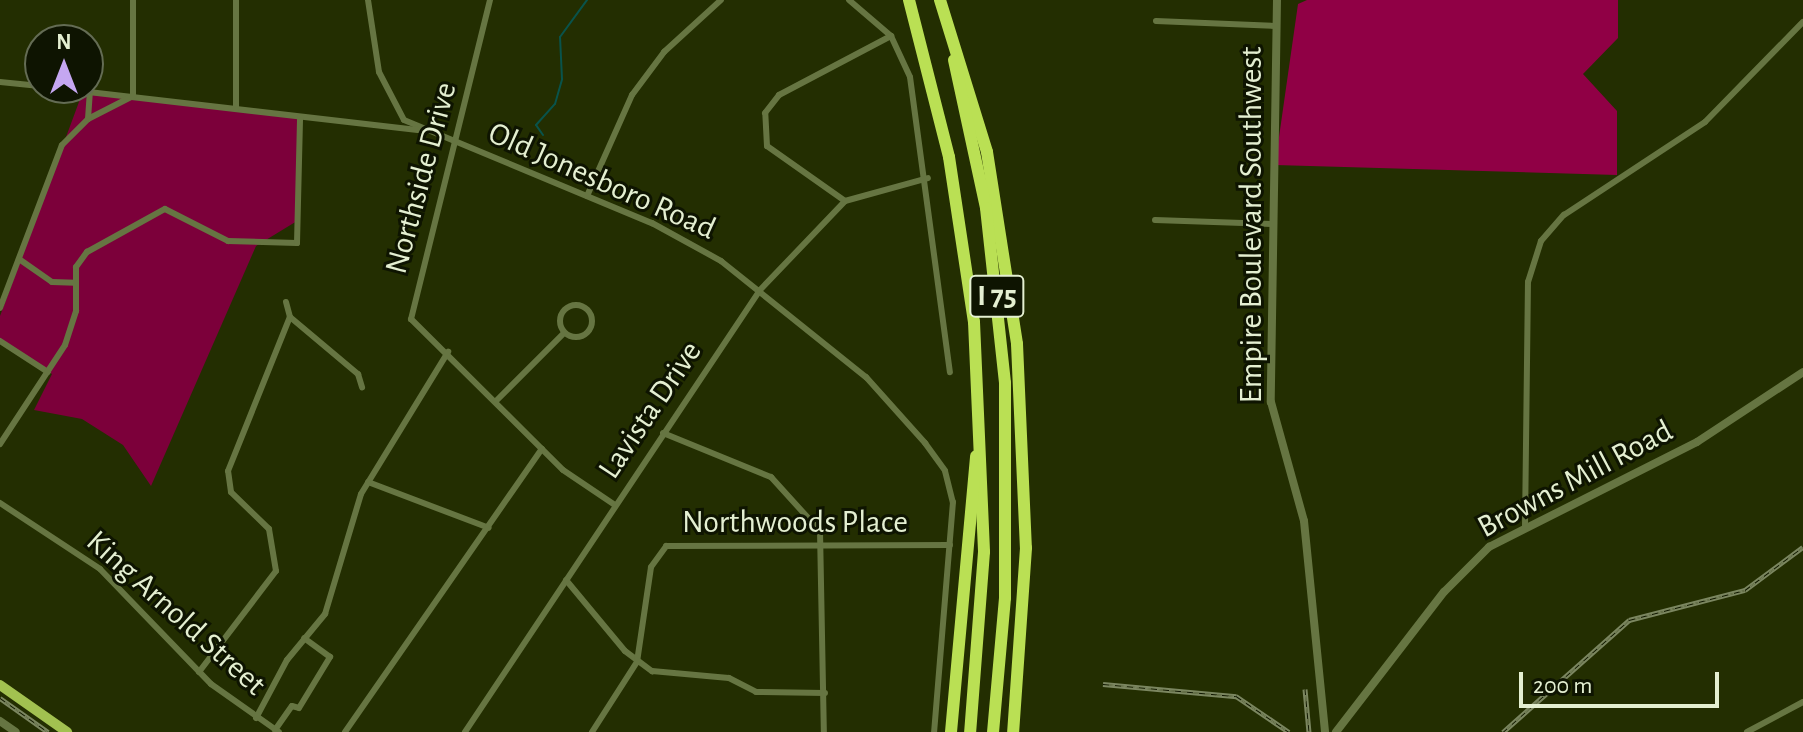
<!DOCTYPE html>
<style>
body{margin:0}
#map{position:relative;width:1803px;height:732px;overflow:hidden;background:#232e01;font-family:"Alegreya Sans",sans-serif}
div>[style]{position:absolute}
[style*='--x']{left:calc(var(--x)*1px);top:calc(var(--y)*1px);width:calc(var(--w)*1px);rotate:calc(var(--a)*1deg)}
.green>*{inset:0;background:#7c003a}
.forest>*{inset:0;background:#900045}
.stream>*{height:2px;margin:-1px;padding:0 1px;transform-origin:1px;border-radius:1px;background:#09534b}
.minor>*{height:6px;margin:-3px;padding:0 3px;transform-origin:3px;border-radius:3px;background:#667542}
.minor>.ring{margin:-3px;padding:0;box-sizing:content-box;background:none;border:6px solid #667542;border-radius:50%}
.tertiary>*{height:8px;margin:-4px;padding:0 4px;transform-origin:4px;border-radius:4px;background:#667542}
.primary>*{height:10px;margin:-5px;padding:0 5px;transform-origin:5px;border-radius:5px;background:#a2c150}
.motorway>*{height:12px;margin:-6px;padding:0 6px;transform-origin:6px;border-radius:6px;background:#bae054}
.rail>*{height:5px;margin-top:-2.5px;transform-origin:0;background:repeating-linear-gradient(90deg,#0e1401 0 6px,#7b8660 0 12px);box-sizing:border-box;border-block:2px solid #7b8660}
span{translate:-50% -50%;white-space:nowrap;text-align:center;line-height:1.15;-webkit-text-stroke:6px #0e1401;paint-order:stroke}
.shield-label span{padding:2px 6px;background:#0e1401;border:2px solid;border-radius:6px;-webkit-text-stroke-width:0}
.shield-label{font-size:30px;color:#e4efd1;font-weight:700}
.street-label{font-size:32px;color:#e4efd1}
.north{position:absolute;left:24px;top:24px;width:80px;height:80px;box-sizing:border-box;background:#0e1401;border:2px solid #646c54;border-radius:50%;rotate:0deg;font-size:22px;font-weight:700;line-height:32px;text-align:center;color:#e4efd1}
.north::after{content:'';display:block;margin:auto;width:28px;height:36px;background:#c5a7f1;clip-path:polygon(50% 0,100% 100%,50% 72%,0 100%)}
.scale{position:absolute;left:1519px;top:672px;width:200px;height:36px;box-sizing:border-box;border:4px solid #e4efd1;border-top:0;padding-left:10px;font-size:24px;line-height:28px;white-space:nowrap;color:#e4efd1;-webkit-text-stroke:6px #0e1401;paint-order:stroke}
</style>
<div id="map">
<div class="green">
<i style="clip-path:polygon(83px 91px,297px 118px,297px 221px,256px 246px,151px 486px,123px 445px,82px 419px,34px 410px,52px 374px,0 339px,0 316px)"></i>
</div>
<div class="forest">
<i style="clip-path:polygon(1307px 0,1618px 0,1618px 38px,1583px 74px,1617px 111px,1617px 175px,1275px 165px,1298px 4px)"></i>
</div>
<div class="stream">
<i style="--x:543;--y:135;--w:12;--a:-125"></i>
<i style="--x:536;--y:125;--w:28;--a:-48"></i>
<i style="--x:555;--y:104;--w:26;--a:-74"></i>
<i style="--x:562;--y:79;--w:42;--a:-92.7"></i>
<i style="--x:560;--y:37;--w:46;--a:-53.9"></i>
</div>
<div class="minor">
<i style="--x:368;--y:0;--w:73;--a:81.3"></i>
<i style="--x:379;--y:72;--w:54;--a:62.5"></i>
<i style="--x:404;--y:120;--w:269;--a:22.6"></i>
<i style="--x:652;--y:223;--w:79;--a:28.8"></i>
<i style="--x:721;--y:261;--w:186;--a:38.7"></i>
<i style="--x:866;--y:377;--w:89;--a:48.2"></i>
<i style="--x:925;--y:443;--w:34;--a:54"></i>
<i style="--x:945;--y:471;--w:32;--a:76"></i>
<i style="--x:953;--y:502;--w:231;--a:94.7"></i>
<i style="--x:490;--y:0;--w:329;--a:103.9"></i>
<i style="--x:411;--y:319;--w:214;--a:44.8"></i>
<i style="--x:563;--y:470;--w:63;--a:33.9"></i>
<i style="--x:849;--y:0;--w:55;--a:40.6"></i>
<i style="--x:891;--y:36;--w:45;--a:65.1"></i>
<i style="--x:910;--y:77;--w:298;--a:82.3"></i>
<i style="--x:1156;--y:21;--w:120;--a:2.4"></i>
<i style="--x:0;--y:82;--w:40;--a:5.7"></i>
<i style="--x:54;--y:88;--w:366;--a:6.6"></i>
<i style="--x:133;--y:96;--w:96;--a:-90"></i>
<i style="--x:236;--y:109;--w:109;--a:-90"></i>
<i style="--x:88;--y:119;--w:51;--a:-27.1"></i>
<i style="--x:587;--y:196;--w:111;--a:-66"></i>
<i style="--x:632;--y:95;--w:54;--a:-53.3"></i>
<i style="--x:664;--y:52;--w:77;--a:-42.4"></i>
<i style="--x:845;--y:201;--w:95;--a:-144.8"></i>
<i style="--x:767;--y:146;--w:33;--a:-93"></i>
<i style="--x:765;--y:113;--w:23;--a:-52"></i>
<i style="--x:779;--y:95;--w:127;--a:-27.8"></i>
<i style="--x:1155;--y:220;--w:117;--a:2"></i>
<i style="--x:19;--y:259;--w:40;--a:34.9"></i>
<i style="--x:52;--y:282;--w:23;--a:2"></i>
<i style="--x:286;--y:302;--w:16;--a:75"></i>
<i class="ring" style="left:560px;top:305px;width:26px;height:26px"></i>
<i style="--x:0;--y:308;--w:174;--a:-69.2"></i>
<i style="--x:62;--y:145;--w:37;--a:-45"></i>
<i style="--x:88;--y:119;--w:27;--a:-86"></i>
<i style="--x:290;--y:317;--w:89;--a:40"></i>
<i style="--x:358;--y:374;--w:14;--a:73"></i>
<i style="--x:0;--y:341;--w:57;--a:32.9"></i>
<i style="--x:496;--y:401;--w:96;--a:-45"></i>
<i style="--x:663;--y:433;--w:117;--a:22.2"></i>
<i style="--x:771;--y:477;--w:73;--a:47.8"></i>
<i style="--x:820;--y:531;--w:201;--a:88.9"></i>
<i style="--x:0;--y:444;--w:118;--a:-56.7"></i>
<i style="--x:65;--y:345;--w:36;--a:-72"></i>
<i style="--x:76;--y:311;--w:44;--a:-90"></i>
<i style="--x:76;--y:267;--w:19;--a:-54"></i>
<i style="--x:87;--y:252;--w:89;--a:-28.9"></i>
<i style="--x:165;--y:209;--w:71;--a:26.9"></i>
<i style="--x:228;--y:241;--w:69;--a:1.7"></i>
<i style="--x:297;--y:243;--w:126;--a:-88.6"></i>
<i style="--x:368;--y:482;--w:129;--a:20.8"></i>
<i style="--x:0;--y:503;--w:120;--a:33.4"></i>
<i style="--x:100;--y:569;--w:160;--a:46"></i>
<i style="--x:211;--y:684;--w:83;--a:35.2"></i>
<i style="--x:1525;--y:526;--w:244;--a:-89.3"></i>
<i style="--x:1528;--y:282;--w:43;--a:-72.4"></i>
<i style="--x:1541;--y:241;--w:35;--a:-49"></i>
<i style="--x:1564;--y:215;--w:169;--a:-33.4"></i>
<i style="--x:1705;--y:122;--w:140;--a:-45.6"></i>
<i style="--x:566;--y:580;--w:92;--a:50.3"></i>
<i style="--x:625;--y:651;--w:34;--a:37"></i>
<i style="--x:652;--y:671;--w:77;--a:5.2"></i>
<i style="--x:729;--y:678;--w:30;--a:27"></i>
<i style="--x:756;--y:692;--w:69;--a:0.8"></i>
<i style="--x:199;--y:672;--w:127;--a:-52.7"></i>
<i style="--x:276;--y:571;--w:43;--a:-99.5"></i>
<i style="--x:269;--y:529;--w:53;--a:-135.8"></i>
<i style="--x:231;--y:492;--w:21;--a:-98"></i>
<i style="--x:228;--y:471;--w:166;--a:-68.1"></i>
<i style="--x:256;--y:718;--w:66;--a:-61.9"></i>
<i style="--x:287;--y:660;--w:60;--a:-50.4"></i>
<i style="--x:325;--y:614;--w:125;--a:-73.3"></i>
<i style="--x:361;--y:494;--w:167;--a:-58.5"></i>
<i style="--x:275;--y:730;--w:29;--a:-55"></i>
<i style="--x:292;--y:706;--w:7;--a:16"></i>
<i style="--x:299;--y:708;--w:60;--a:-58.7"></i>
<i style="--x:330;--y:657;--w:32;--a:-144"></i>
<i style="--x:345;--y:732;--w:345;--a:-55.2"></i>
<i style="--x:465;--y:732;--w:531;--a:-56.28"></i>
<i style="--x:760;--y:290;--w:123;--a:-46.3"></i>
<i style="--x:845;--y:201;--w:86;--a:-15.5"></i>
<i style="--x:592;--y:732;--w:83;--a:-57.3"></i>
<i style="--x:637;--y:662;--w:96;--a:-81.6"></i>
<i style="--x:651;--y:567;--w:26;--a:-54"></i>
<i style="--x:666;--y:546;--w:284;--a:-0.2"></i>
<i style="--x:1747;--y:732;--w:64;--a:-28.2"></i>
</div>
<div class="tertiary">
<i style="--x:1277;--y:0;--w:402;--a:90.9"></i>
<i style="--x:1271;--y:402;--w:123;--a:74.5"></i>
<i style="--x:1304;--y:521;--w:212;--a:84.3"></i>
<i style="--x:0;--y:721;--w:19;--a:35"></i>
<i style="--x:1336;--y:732;--w:177;--a:-52.4"></i>
<i style="--x:1444;--y:592;--w:64;--a:-45"></i>
<i style="--x:1489;--y:547;--w:233;--a:-26.8"></i>
<i style="--x:1697;--y:442;--w:127;--a:-33.4"></i>
</div>
<div class="primary">
<i style="--x:0;--y:685;--w:82;--a:35"></i>
</div>
<div class="motorway">
<i style="--x:909;--y:0;--w:162;--a:75.7"></i>
<i style="--x:949;--y:157;--w:167;--a:81.4"></i>
<i style="--x:974;--y:322;--w:230;--a:87.5"></i>
<i style="--x:984;--y:552;--w:181;--a:94.4"></i>
<i style="--x:940;--y:0;--w:159;--a:72.8"></i>
<i style="--x:987;--y:152;--w:194;--a:81.1"></i>
<i style="--x:1017;--y:344;--w:204;--a:87.5"></i>
<i style="--x:1026;--y:548;--w:184;--a:94"></i>
<i style="--x:954;--y:60;--w:151;--a:77.8"></i>
<i style="--x:986;--y:208;--w:176;--a:83.8"></i>
<i style="--x:1005;--y:383;--w:215;--a:90"></i>
<i style="--x:1005;--y:598;--w:135;--a:95.1"></i>
<i style="--x:951;--y:732;--w:277;--a:-84.8"></i>
</div>
<div class="rail">
<i style="--x:1103;--y:684;--w:134;--a:5.2"></i>
<i style="--x:1236;--y:696;--w:64;--a:34.2"></i>
<i style="--x:1305;--y:689;--w:43;--a:84.7"></i>
<i style="--x:0;--y:698;--w:59;--a:35.3"></i>
<i style="--x:1503;--y:732;--w:169;--a:-41.6"></i>
<i style="--x:1629;--y:620;--w:120;--a:-14.5"></i>
<i style="--x:1745;--y:590;--w:72;--a:-36.6"></i>
</div>
<div class="shield-label">
<span style="left:997px;top:296px">I 75</span>
</div>
<div class="street-label">
<span style="left:421px;top:178px;rotate:-75deg">Northside Drive</span>
<span style="left:602px;top:181px;rotate:24deg">Old Jonesboro Road</span>
<span style="left:1251px;top:225px;rotate:-90deg">Empire Boulevard Southwest</span>
<span style="left:650px;top:410px;rotate:-56deg">Lavista Drive</span>
<span style="left:1575px;top:479px;rotate:-28deg">Browns Mill Road</span>
<span style="left:795px;top:522px">Northwoods Place</span>
<span style="left:176px;top:613px;rotate:42deg">King Arnold Street</span>
</div>
<div class="north">N</div>
<div class="scale">200 m</div>
</div>
